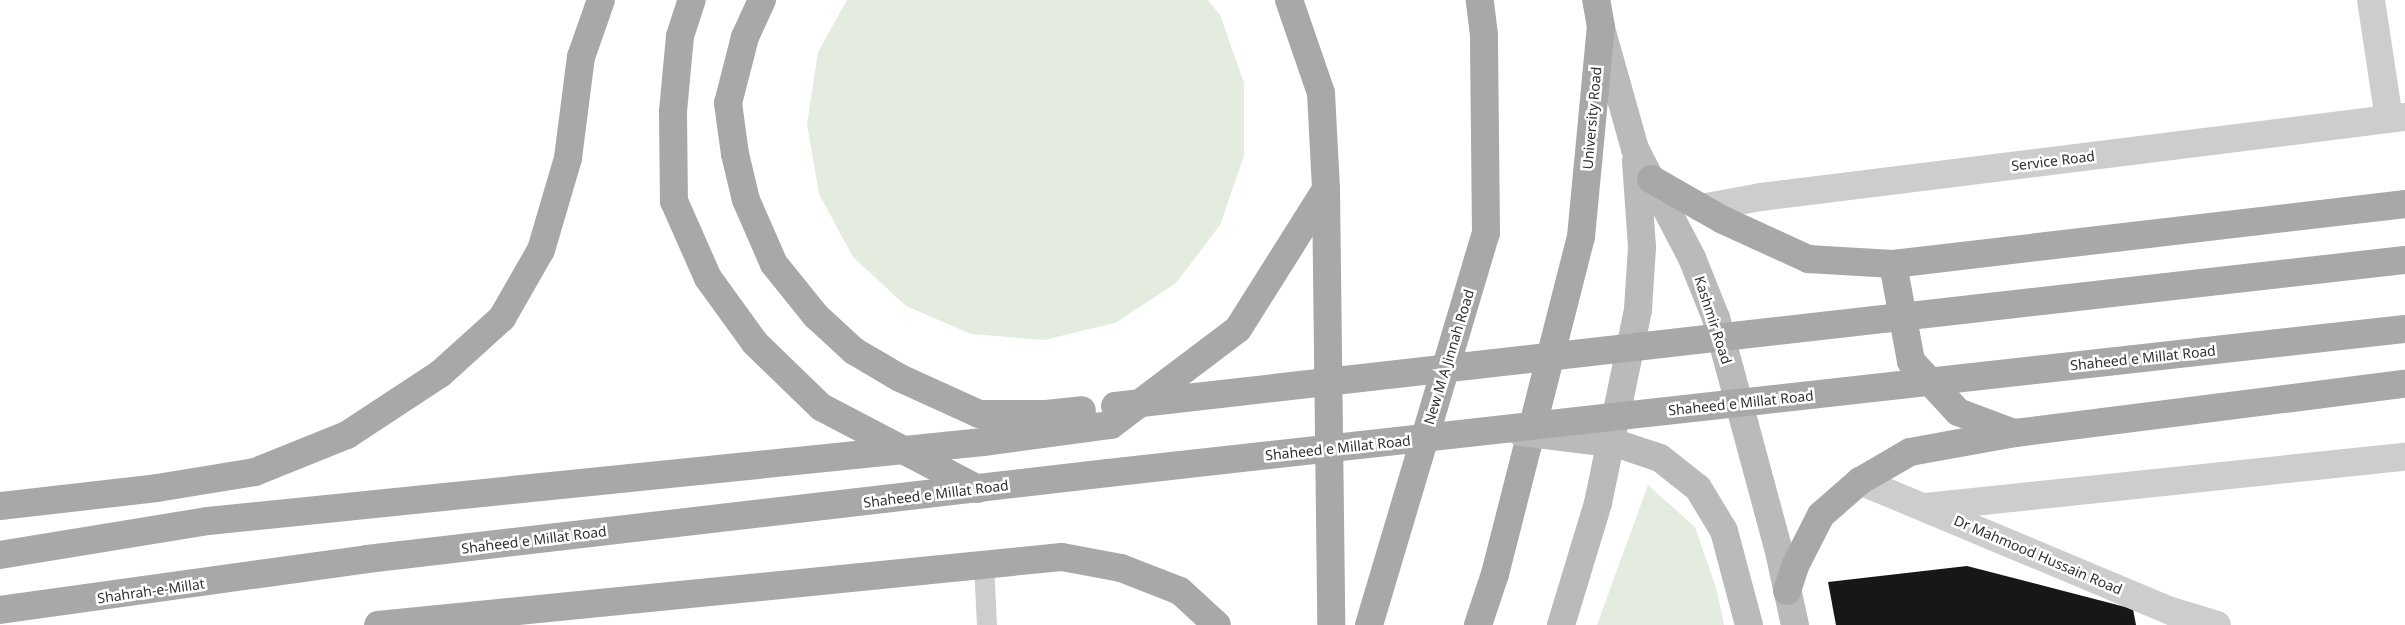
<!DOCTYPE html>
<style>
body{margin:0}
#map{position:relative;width:2405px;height:625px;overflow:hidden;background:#fff;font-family:"Noto Sans",sans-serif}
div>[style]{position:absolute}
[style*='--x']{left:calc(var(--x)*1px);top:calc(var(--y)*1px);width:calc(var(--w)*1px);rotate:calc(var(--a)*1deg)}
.green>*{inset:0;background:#e3ecde}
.building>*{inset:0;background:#171717}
.service>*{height:20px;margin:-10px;padding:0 10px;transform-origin:10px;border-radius:10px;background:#cdcdcd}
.minor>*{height:28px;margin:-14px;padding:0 14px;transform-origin:14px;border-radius:14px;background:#cdcdcd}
.tertiary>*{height:28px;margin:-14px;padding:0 14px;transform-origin:14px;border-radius:14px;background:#cdcdcd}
.secondary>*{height:28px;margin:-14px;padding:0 14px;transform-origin:14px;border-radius:14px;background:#bababa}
.primary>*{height:28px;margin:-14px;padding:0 14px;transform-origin:14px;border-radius:14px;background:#a8a8a8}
.secondary-bridge>*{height:28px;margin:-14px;padding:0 14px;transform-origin:14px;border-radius:14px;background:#bababa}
.primary-bridge>*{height:28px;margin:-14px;padding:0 14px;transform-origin:14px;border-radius:14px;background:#a8a8a8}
span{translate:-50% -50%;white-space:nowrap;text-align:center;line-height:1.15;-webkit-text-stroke:5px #fff;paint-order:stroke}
.street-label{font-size:14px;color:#303030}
</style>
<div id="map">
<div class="green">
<i style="clip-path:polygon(847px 0,1208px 0,1220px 15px,1244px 83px,1244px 156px,1220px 225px,1176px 283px,1115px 323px,1044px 340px,971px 334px,906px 306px,853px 257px,819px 194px,807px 124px,818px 52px)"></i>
<i style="clip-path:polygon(1648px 485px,1695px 527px,1717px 591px,1724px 625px,1597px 625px)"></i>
</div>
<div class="building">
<i style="clip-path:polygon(1967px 566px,2133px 609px,2136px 625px,1836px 625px,1828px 582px)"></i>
</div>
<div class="service">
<i style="--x:984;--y:564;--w:61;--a:87.2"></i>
</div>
<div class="minor">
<i style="--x:2371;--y:0;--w:120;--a:81.4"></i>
<i style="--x:1701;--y:208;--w:61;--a:-10.4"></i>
<i style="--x:1761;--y:197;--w:649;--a:-7.08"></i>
<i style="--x:1926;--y:507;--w:482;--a:-6"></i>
</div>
<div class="tertiary">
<i style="--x:1860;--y:481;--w:337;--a:22.7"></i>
<i style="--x:2171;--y:611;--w:48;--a:16.9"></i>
</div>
<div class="secondary">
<i style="--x:1601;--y:28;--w:126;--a:74.3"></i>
<i style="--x:1635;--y:149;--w:123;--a:62.4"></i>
<i style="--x:1692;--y:258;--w:65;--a:68.2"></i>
<i style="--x:1716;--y:318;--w:237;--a:74.9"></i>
<i style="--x:1778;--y:547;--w:80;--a:77.7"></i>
<i style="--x:1561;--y:625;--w:127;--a:-73.1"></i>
<i style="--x:1598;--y:503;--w:198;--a:-78.3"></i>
<i style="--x:1638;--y:309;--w:62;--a:-86.3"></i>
<i style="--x:1642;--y:247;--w:86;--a:-94"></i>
</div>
<div class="primary">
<i style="--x:762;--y:0;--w:41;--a:114.7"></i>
<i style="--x:745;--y:37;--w:68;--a:104.4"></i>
<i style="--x:728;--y:103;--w:51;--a:82.2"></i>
<i style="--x:735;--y:154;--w:47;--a:76.6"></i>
<i style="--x:746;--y:200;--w:70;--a:66.4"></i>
<i style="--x:774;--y:264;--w:67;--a:51.1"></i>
<i style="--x:816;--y:316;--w:52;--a:42.6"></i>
<i style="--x:854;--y:351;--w:53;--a:30.4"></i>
<i style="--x:900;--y:378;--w:87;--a:24.5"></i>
<i style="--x:979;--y:414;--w:67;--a:0"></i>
<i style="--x:1046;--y:414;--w:36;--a:-6"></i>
<i style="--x:1289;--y:0;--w:98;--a:71"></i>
<i style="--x:1321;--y:93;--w:96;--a:87"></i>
<i style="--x:1326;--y:189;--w:436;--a:89.3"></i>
<i style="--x:680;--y:36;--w:38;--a:-72"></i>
<i style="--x:1651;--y:179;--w:83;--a:29.7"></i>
<i style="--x:1723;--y:220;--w:94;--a:24.6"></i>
<i style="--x:1808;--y:259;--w:85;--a:3.4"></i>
<i style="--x:1893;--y:264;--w:516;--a:-6.68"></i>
<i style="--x:1893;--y:264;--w:99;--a:79.5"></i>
<i style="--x:1911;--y:361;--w:69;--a:47.3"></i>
<i style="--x:1958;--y:412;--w:60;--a:20.6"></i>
<i style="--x:0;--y:506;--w:158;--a:-6.5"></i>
<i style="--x:157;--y:488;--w:99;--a:-9.3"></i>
<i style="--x:255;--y:472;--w:99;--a:-21.9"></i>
<i style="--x:347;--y:435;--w:111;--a:-33.3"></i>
<i style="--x:440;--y:374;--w:84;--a:-42.1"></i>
<i style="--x:502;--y:318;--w:78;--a:-60.2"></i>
<i style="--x:541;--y:250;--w:96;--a:-73.6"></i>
<i style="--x:568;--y:158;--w:102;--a:-82.7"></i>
<i style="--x:581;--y:57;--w:60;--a:-70.7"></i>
<i style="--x:0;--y:555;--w:211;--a:-9.3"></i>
<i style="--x:208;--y:521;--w:779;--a:-5.82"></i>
<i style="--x:983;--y:442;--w:129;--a:-7.6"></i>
<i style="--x:1111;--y:425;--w:159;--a:-37.1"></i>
<i style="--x:1238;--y:329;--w:165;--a:-57.8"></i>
<i style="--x:1787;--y:591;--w:26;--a:-72"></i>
<i style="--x:1795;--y:566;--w:57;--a:-63"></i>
<i style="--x:1821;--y:515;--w:52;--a:-41.1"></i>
<i style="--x:1860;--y:481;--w:58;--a:-30.1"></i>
<i style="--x:1910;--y:452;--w:107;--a:-10.3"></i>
<i style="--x:2015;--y:433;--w:393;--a:-7.2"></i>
<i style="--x:0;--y:610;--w:371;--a:-7.9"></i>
<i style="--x:367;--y:559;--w:746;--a:-6.62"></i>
<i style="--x:378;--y:625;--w:687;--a:-5.68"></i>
<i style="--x:1062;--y:557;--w:60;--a:10.6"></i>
<i style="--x:1121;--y:568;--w:63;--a:21.3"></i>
<i style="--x:1180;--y:591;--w:50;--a:42.6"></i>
<i style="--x:1369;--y:625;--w:409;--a:-73.4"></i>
<i style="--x:1486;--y:233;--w:198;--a:-90.6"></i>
<i style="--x:1484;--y:35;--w:35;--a:-97"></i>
<i style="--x:1478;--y:625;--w:54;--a:-71.6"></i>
<i style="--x:1495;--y:574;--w:348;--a:-75.7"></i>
<i style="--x:1581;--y:237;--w:211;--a:-84.6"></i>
<i style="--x:1601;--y:27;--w:27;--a:-100"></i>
</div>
<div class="secondary-bridge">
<i style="--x:1520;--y:432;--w:99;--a:7"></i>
<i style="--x:1618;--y:444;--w:44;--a:18.4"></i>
<i style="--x:1660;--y:458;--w:48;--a:38.3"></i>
<i style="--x:1698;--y:488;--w:50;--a:58.8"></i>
<i style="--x:1724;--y:531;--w:97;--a:75.1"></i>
</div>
<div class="primary-bridge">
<i style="--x:680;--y:36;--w:76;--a:95.3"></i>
<i style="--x:673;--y:112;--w:89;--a:89.4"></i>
<i style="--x:674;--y:201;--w:84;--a:66.2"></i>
<i style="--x:708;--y:278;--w:80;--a:54.1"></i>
<i style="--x:755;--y:343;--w:92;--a:44.1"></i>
<i style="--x:821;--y:407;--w:177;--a:27.6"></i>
<i style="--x:1115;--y:406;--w:1298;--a:-6.46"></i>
<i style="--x:1108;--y:473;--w:1305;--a:-6.34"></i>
</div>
<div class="street-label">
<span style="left:1592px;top:118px;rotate:-85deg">University Road</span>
<span style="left:2053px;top:161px;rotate:-7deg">Service Road</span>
<span style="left:1713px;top:320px;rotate:72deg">Kashmir Road</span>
<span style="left:1449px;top:357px;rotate:-73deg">New M A Jinnah Road</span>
<span style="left:2143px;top:358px;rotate:-6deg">Shaheed e Millat Road</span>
<span style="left:1741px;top:403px;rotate:-6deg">Shaheed e Millat Road</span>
<span style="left:1338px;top:448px;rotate:-6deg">Shaheed e Millat Road</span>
<span style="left:936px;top:494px;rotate:-7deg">Shaheed e Millat Road</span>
<span style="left:534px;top:540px;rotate:-7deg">Shaheed e Millat Road</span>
<span style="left:2038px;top:555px;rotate:23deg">Dr Mahmood Hussain Road</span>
<span style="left:151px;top:591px;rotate:-8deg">Shahrah-e-Millat</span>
</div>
</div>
